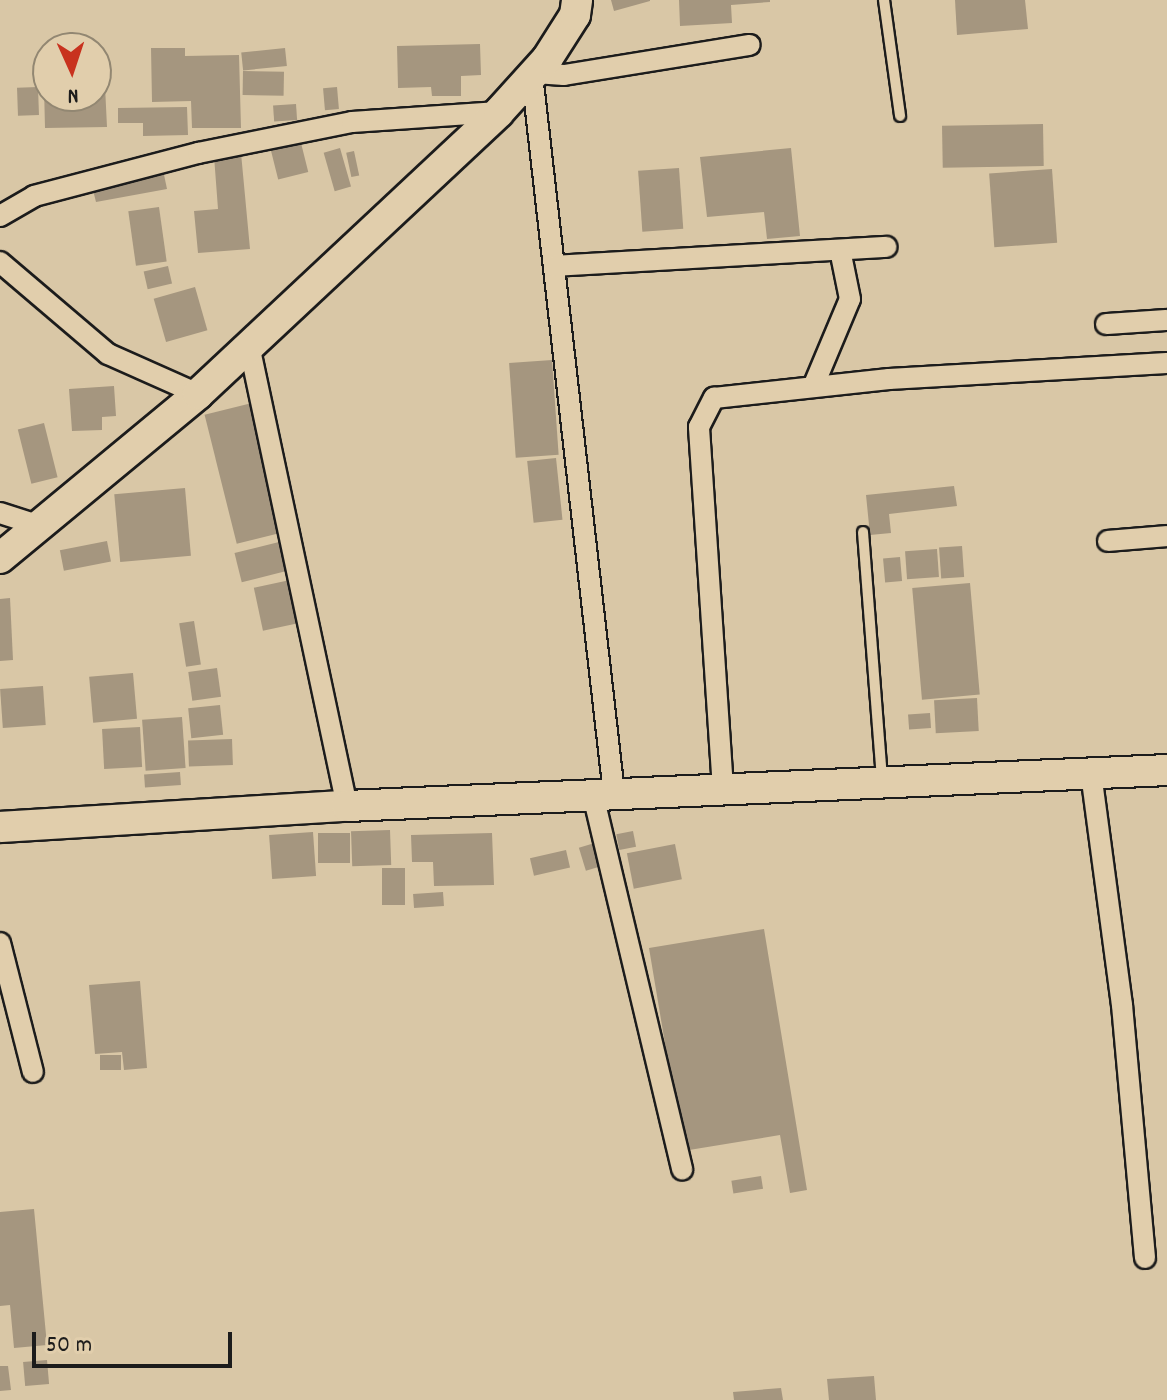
<!DOCTYPE html>
<style>
body{margin:0}
#map{position:relative;width:1167px;height:1400px;overflow:hidden;background:#d9c7a6;font-family:Dekko,sans-serif}
div>[style]{position:absolute}
[style*='--x']{left:calc(var(--x)*1px);top:calc(var(--y)*1px);width:calc(var(--w)*1px);rotate:calc(var(--a)*1deg)}
.building>*{inset:0;background:#a5967f;transform-origin:0 0}
.roads{filter:drop-shadow(2px 0 #1c1c1c) drop-shadow(-2px 0 #1c1c1c) drop-shadow(0 2px #1c1c1c) drop-shadow(0 -2px #1c1c1c)}
.lane>*{height:10px;margin:-5px;padding:0 5px;transform-origin:5px;border-radius:5px;background:#e1ceac}
.street>*{height:20px;margin:-10px;padding:0 10px;transform-origin:10px;border-radius:10px;background:#e1ceac}
.secondary>*{height:30px;margin:-15px;padding:0 15px;transform-origin:15px;border-radius:15px;background:#e1ceac}
span{translate:-50% -50%;white-space:nowrap;text-align:center;line-height:1.15;-webkit-text-stroke:6px #e1ceac;paint-order:stroke}
.north{position:absolute;left:32px;top:32px;width:80px;height:80px;box-sizing:border-box;background:#e1ceac;border:2px solid #928772;border-radius:50%;rotate:177deg;font-size:22px;font-weight:700;line-height:32px;text-align:center;color:#1c1c1c}
.north::after{content:'';display:block;margin:auto;width:28px;height:36px;background:#c8321e;clip-path:polygon(50% 0,100% 100%,50% 72%,0 100%)}
.scale{position:absolute;left:32px;top:1332px;width:200px;height:36px;box-sizing:border-box;border:4px solid #1c1c1c;border-top:0;padding-left:10px;font-size:24px;line-height:28px;white-space:nowrap;color:#1c1c1c;-webkit-text-stroke:6px #e1ceac;paint-order:stroke}
</style>
<div id="map">
<div class="building">
<i style="clip-path:polygon(611px 0,650px 0,650px 1px,614px 11px)"></i>
<i style="clip-path:polygon(679px 0,770px 0,770px 2px,731px 5px,732px 23px,680px 26px)"></i>
<i style="clip-path:polygon(955px 0,1025px 0,1028px 29px,957px 35px)"></i>
<i style="clip-path:polygon(480px 44px,481px 75px,461px 76px,461px 96px,432px 96px,431px 87px,398px 88px,397px 46px)"></i>
<i style="clip-path:polygon(151px 48px,185px 48px,185px 56px,239px 55px,241px 128px,192px 128px,191px 101px,152px 102px)"></i>
<i style="left:285px;top:48px;width:18px;height:44px;rotate:84deg"></i>
<i style="left:96px;top:61px;width:10px;height:23px"></i>
<i style="clip-path:polygon(48px 62px,48px 85px,42px 85px,41px 63px)"></i>
<i style="left:243px;top:71px;width:41px;height:24px;rotate:1deg"></i>
<i style="clip-path:polygon(96px 86px,105px 86px,107px 127px,45px 128px,44px 87px,48px 96px,96px 96px)"></i>
<i style="left:38px;top:87px;width:28px;height:21px;rotate:88deg"></i>
<i style="left:337px;top:87px;width:22px;height:14px;rotate:85deg"></i>
<i style="left:296px;top:104px;width:16px;height:23px;rotate:86deg"></i>
<i style="clip-path:polygon(187px 107px,188px 135px,143px 136px,143px 123px,118px 123px,118px 108px)"></i>
<i style="left:1043px;top:124px;width:42px;height:101px;rotate:89deg"></i>
<i style="left:301px;top:143px;width:30px;height:31px;rotate:76deg"></i>
<i style="left:340px;top:148px;width:40px;height:17px;rotate:74deg"></i>
<i style="clip-path:polygon(791px 148px,800px 236px,767px 239px,764px 212px,707px 217px,700px 157px)"></i>
<i style="left:354px;top:151px;width:25px;height:8px;rotate:78deg"></i>
<i style="clip-path:polygon(241px 153px,250px 249px,198px 253px,194px 211px,218px 209px,214px 156px)"></i>
<i style="left:679px;top:168px;width:61px;height:41px;rotate:86deg"></i>
<i style="left:1052px;top:169px;width:74px;height:63px;rotate:86deg"></i>
<i style="clip-path:polygon(163px 170px,167px 189px,96px 202px,92px 186px)"></i>
<i style="left:159px;top:207px;width:55px;height:31px;rotate:82deg"></i>
<i style="left:168px;top:266px;width:18px;height:25px;rotate:77deg"></i>
<i style="left:195px;top:287px;width:45px;height:43px;rotate:74deg"></i>
<i style="left:552px;top:360px;width:95px;height:43px;rotate:86deg"></i>
<i style="clip-path:polygon(114px 386px,116px 416px,102px 417px,102px 430px,72px 431px,69px 389px)"></i>
<i style="left:256px;top:402px;width:133px;height:53px;rotate:76deg"></i>
<i style="left:44px;top:423px;width:56px;height:27px;rotate:76deg"></i>
<i style="left:556px;top:458px;width:62px;height:29px;rotate:84deg"></i>
<i style="clip-path:polygon(954px 486px,957px 506px,889px 514px,891px 533px,870px 535px,866px 495px)"></i>
<i style="left:185px;top:488px;width:68px;height:71px;rotate:85deg"></i>
<i style="left:107px;top:541px;width:21px;height:48px;rotate:79deg"></i>
<i style="left:283px;top:541px;width:30px;height:50px;rotate:76deg"></i>
<i style="left:962px;top:546px;width:31px;height:23px;rotate:86deg"></i>
<i style="left:937px;top:549px;width:28px;height:32px;rotate:86deg"></i>
<i style="left:900px;top:557px;width:24px;height:17px;rotate:85deg"></i>
<i style="left:290px;top:580px;width:44px;height:37px;rotate:78deg"></i>
<i style="left:970px;top:583px;width:112px;height:58px;rotate:85deg"></i>
<i style="clip-path:polygon(10px 598px,13px 660px,0 661px,0 599px)"></i>
<i style="left:194px;top:621px;width:44px;height:15px;rotate:81deg"></i>
<i style="left:217px;top:668px;width:29px;height:29px;rotate:82deg"></i>
<i style="left:133px;top:673px;width:46px;height:44px;rotate:85deg"></i>
<i style="left:43px;top:686px;width:39px;height:43px;rotate:86deg"></i>
<i style="left:977px;top:698px;width:33px;height:43px;rotate:87deg"></i>
<i style="left:220px;top:705px;width:30px;height:32px;rotate:84deg"></i>
<i style="left:930px;top:713px;width:15px;height:22px;rotate:86deg"></i>
<i style="left:182px;top:717px;width:51px;height:40px;rotate:86deg"></i>
<i style="left:140px;top:727px;width:40px;height:38px;rotate:87deg"></i>
<i style="left:232px;top:739px;width:26px;height:44px;rotate:88deg"></i>
<i style="left:180px;top:772px;width:13px;height:36px;rotate:86deg"></i>
<i style="left:390px;top:830px;width:35px;height:39px;rotate:88deg"></i>
<i style="left:633px;top:831px;width:16px;height:17px;rotate:79deg"></i>
<i style="left:313px;top:832px;width:44px;height:44px;rotate:86deg"></i>
<i style="left:318px;top:833px;width:32px;height:30px"></i>
<i style="clip-path:polygon(492px 833px,494px 885px,434px 886px,433px 862px,412px 862px,411px 835px)"></i>
<i style="left:598px;top:842px;width:24px;height:20px;rotate:73deg"></i>
<i style="left:675px;top:844px;width:36px;height:49px;rotate:79deg"></i>
<i style="left:566px;top:850px;width:18px;height:37px;rotate:77deg"></i>
<i style="left:405px;top:868px;width:37px;height:23px;rotate:90deg"></i>
<i style="left:443px;top:892px;width:14px;height:30px;rotate:86deg"></i>
<i style="clip-path:polygon(764px 929px,807px 1190px,790px 1193px,780px 1135px,683px 1151px,649px 948px)"></i>
<i style="clip-path:polygon(140px 981px,147px 1068px,124px 1070px,122px 1052px,95px 1054px,89px 985px)"></i>
<i style="left:100px;top:1055px;width:21px;height:15px"></i>
<i style="left:761px;top:1176px;width:13px;height:30px;rotate:81deg"></i>
<i style="clip-path:polygon(34px 1209px,47px 1345px,14px 1348px,10px 1305px,0 1306px,0 1212px)"></i>
<i style="left:47px;top:1360px;width:24px;height:24px;rotate:85deg"></i>
<i style="clip-path:polygon(0 1366px,8px 1366px,11px 1390px,0 1391px)"></i>
<i style="clip-path:polygon(874px 1376px,876px 1400px,829px 1400px,827px 1379px)"></i>
<i style="clip-path:polygon(781px 1388px,783px 1400px,734px 1400px,733px 1392px)"></i>
</div>
<div class="roads">
<div class="lane">
<i style="--x:884;--y:0;--w:117;--a:82.1"></i>
<i style="--x:863;--y:532;--w:249;--a:85.6"></i>
</div>
<div class="street">
<i style="--x:535;--y:73;--w:29;--a:4"></i>
<i style="--x:564;--y:75;--w:188;--a:-9.2"></i>
<i style="--x:532;--y:75;--w:724;--a:83.49"></i>
<i style="--x:0;--y:216;--w:39;--a:-30"></i>
<i style="--x:34;--y:196;--w:170;--a:-14.7"></i>
<i style="--x:198;--y:153;--w:157;--a:-11.4"></i>
<i style="--x:352;--y:122;--w:147;--a:-3.9"></i>
<i style="--x:0;--y:262;--w:142;--a:40.4"></i>
<i style="--x:108;--y:354;--w:98;--a:24"></i>
<i style="--x:554;--y:266;--w:333;--a:-3.3"></i>
<i style="--x:1106;--y:324;--w:61;--a:-3.8"></i>
<i style="--x:249;--y:345;--w:471;--a:78"></i>
<i style="--x:813;--y:387;--w:95;--a:-67.2"></i>
<i style="--x:850;--y:299;--w:50;--a:-101.5"></i>
<i style="--x:0;--y:513;--w:40;--a:18"></i>
<i style="--x:1108;--y:541;--w:59;--a:-4.8"></i>
<i style="--x:1091;--y:773;--w:234;--a:82.4"></i>
<i style="--x:1122;--y:1005;--w:254;--a:84.8"></i>
<i style="--x:723;--y:789;--w:363;--a:-93.8"></i>
<i style="--x:699;--y:427;--w:33;--a:-63"></i>
<i style="--x:714;--y:398;--w:176;--a:-6.2"></i>
<i style="--x:889;--y:379;--w:278;--a:-3.3"></i>
<i style="--x:593;--y:795;--w:385;--a:76.6"></i>
<i style="--x:0;--y:943;--w:133;--a:75.7"></i>
</div>
<div class="secondary">
<i style="--x:0;--y:558;--w:257;--a:-39.6"></i>
<i style="--x:198;--y:394;--w:412;--a:-43.1"></i>
<i style="--x:499;--y:112;--w:72;--a:-47.8"></i>
<i style="--x:547;--y:59;--w:52;--a:-57.5"></i>
<i style="--x:575;--y:15;--w:15;--a:-82"></i>
<i style="--x:0;--y:827;--w:348;--a:-3.5"></i>
<i style="--x:347;--y:806;--w:821;--a:-2.51"></i>
</div>
</div>
<div class="north">N</div>
<div class="scale">50 m</div>
</div>
